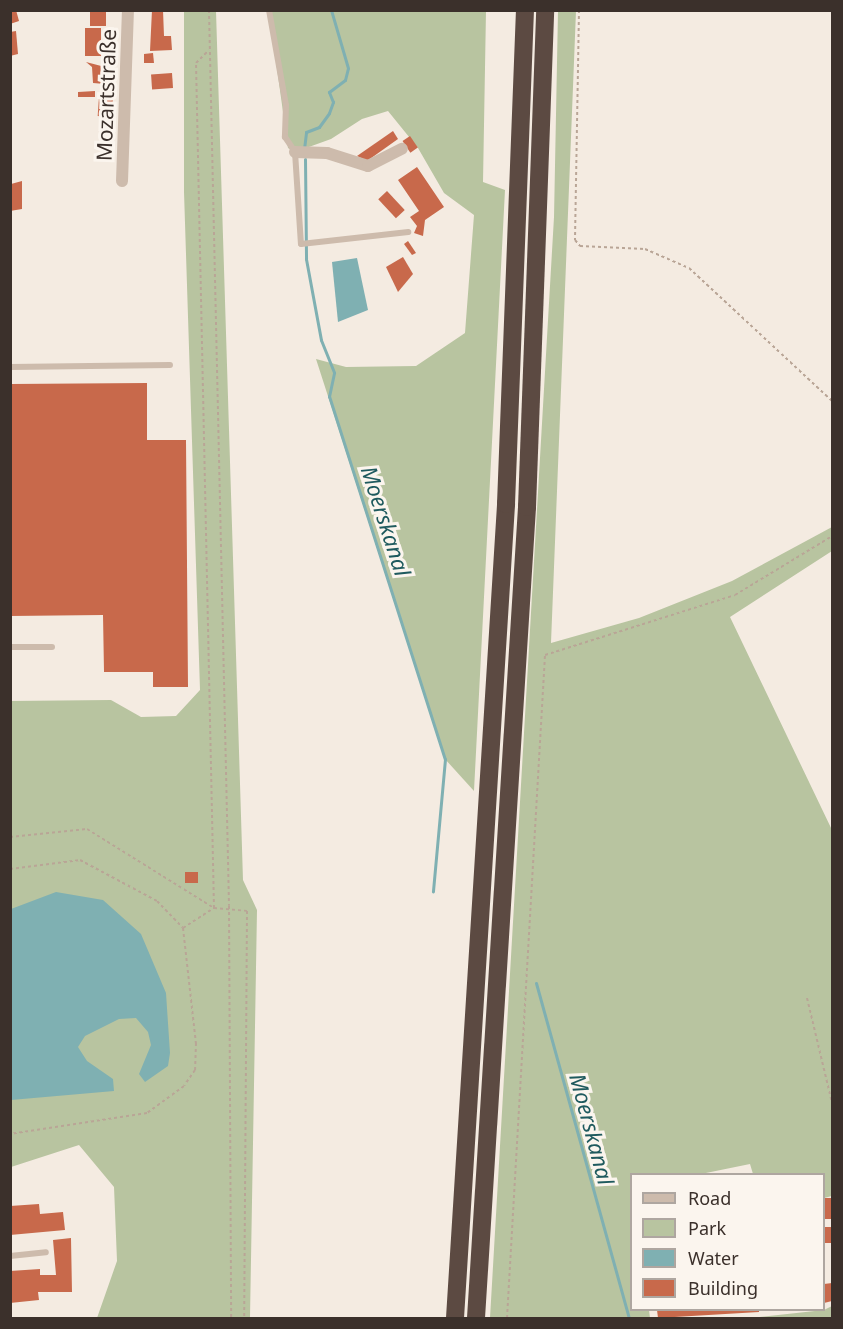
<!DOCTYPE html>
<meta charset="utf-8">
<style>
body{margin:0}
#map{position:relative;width:843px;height:1329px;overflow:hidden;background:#f4ebe1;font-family:"Noto Sans",sans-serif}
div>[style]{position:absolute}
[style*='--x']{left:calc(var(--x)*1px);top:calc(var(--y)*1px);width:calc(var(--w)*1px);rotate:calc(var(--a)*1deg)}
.green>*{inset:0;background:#b8c4a0}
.water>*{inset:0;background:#7fb0b2}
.stream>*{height:3px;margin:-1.5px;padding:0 1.5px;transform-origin:1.5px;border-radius:1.5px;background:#7fb0b2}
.building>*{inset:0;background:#c8694b;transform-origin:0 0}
.path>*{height:2px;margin-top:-1px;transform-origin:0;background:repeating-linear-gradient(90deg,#b9a596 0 3px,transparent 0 6px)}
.service>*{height:6px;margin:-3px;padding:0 3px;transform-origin:3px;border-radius:3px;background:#cdbbac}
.minor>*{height:12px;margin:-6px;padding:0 6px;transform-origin:6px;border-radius:6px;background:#cdbbac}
.motorway>*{height:18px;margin:-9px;padding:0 9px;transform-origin:9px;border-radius:9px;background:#5c4a42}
span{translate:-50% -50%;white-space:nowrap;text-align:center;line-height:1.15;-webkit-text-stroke:6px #fbf5ee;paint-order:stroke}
.street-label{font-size:21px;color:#3b302b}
.water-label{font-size:22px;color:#1f5a5e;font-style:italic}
.frame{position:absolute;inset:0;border:12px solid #3b302b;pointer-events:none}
.legend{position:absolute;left:630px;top:1173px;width:195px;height:138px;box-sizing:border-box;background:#fbf5ee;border:2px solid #aea6a0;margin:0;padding:8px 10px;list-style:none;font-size:18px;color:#3b302b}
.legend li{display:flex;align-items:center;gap:12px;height:30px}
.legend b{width:30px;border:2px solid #aea6a0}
</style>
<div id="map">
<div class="green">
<i style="clip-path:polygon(184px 11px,216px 11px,243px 880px,257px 910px,250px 1318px,97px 1318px,117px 1261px,114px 1187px,79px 1145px,11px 1167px,10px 701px,111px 700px,141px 717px,176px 716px,200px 690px,184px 192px)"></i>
<i style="clip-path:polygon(269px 11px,486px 11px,483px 182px,505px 190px,474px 791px,445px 759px,316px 359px,346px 367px,416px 366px,465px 333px,474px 215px,444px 193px,418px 148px,388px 111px,362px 119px,331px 139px,295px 152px,288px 148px)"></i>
<i style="clip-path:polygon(558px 11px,576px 11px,551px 643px,639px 618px,732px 581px,832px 527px,832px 551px,730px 617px,832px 830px,832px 1196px,824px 1198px,824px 1174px,753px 1174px,750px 1164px,701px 1174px,632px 1174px,632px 1310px,649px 1310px,650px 1318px,490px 1318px,554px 217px)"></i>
<i style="clip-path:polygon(832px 1306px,832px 1318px,750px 1318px,824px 1310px)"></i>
</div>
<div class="water">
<i style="clip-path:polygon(357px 258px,368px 310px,338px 322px,332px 262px)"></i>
<i style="clip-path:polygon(56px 892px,103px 900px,141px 934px,166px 993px,170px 1053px,168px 1066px,145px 1082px,139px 1074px,151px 1045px,148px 1032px,136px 1018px,119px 1019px,85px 1036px,78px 1047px,87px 1061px,113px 1079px,114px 1091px,11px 1100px,11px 909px)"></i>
</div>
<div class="stream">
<i style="--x:304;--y:149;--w:17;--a:-83"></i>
<i style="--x:306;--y:132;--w:14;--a:-21"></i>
<i style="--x:319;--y:127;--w:17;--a:-54"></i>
<i style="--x:329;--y:113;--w:12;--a:-70"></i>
<i style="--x:333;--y:102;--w:11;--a:-112"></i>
<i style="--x:329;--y:92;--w:20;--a:-37"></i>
<i style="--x:345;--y:80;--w:12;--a:-76"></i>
<i style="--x:348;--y:68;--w:60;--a:-106.3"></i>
<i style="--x:305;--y:159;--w:100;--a:89.4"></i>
<i style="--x:306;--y:259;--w:82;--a:79.5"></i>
<i style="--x:321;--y:340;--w:35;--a:68"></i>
<i style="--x:334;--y:373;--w:24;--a:102"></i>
<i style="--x:329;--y:396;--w:381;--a:72.3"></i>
<i style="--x:445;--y:759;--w:133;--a:95.2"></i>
<i style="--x:536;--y:983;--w:348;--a:74.5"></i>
</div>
<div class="building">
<i style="clip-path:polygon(10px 10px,16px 10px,19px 21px,10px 24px)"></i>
<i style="left:90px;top:10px;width:16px;height:16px"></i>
<i style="clip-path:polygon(152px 10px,163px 10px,164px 36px,171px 36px,172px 50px,150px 51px)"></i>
<i style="left:85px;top:28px;width:16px;height:28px"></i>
<i style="clip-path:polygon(16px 31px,18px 54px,10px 56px,10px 32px)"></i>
<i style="clip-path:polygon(153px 53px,154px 63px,144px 63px,144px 54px)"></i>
<i style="clip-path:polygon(86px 62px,105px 67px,105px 84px,93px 83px,92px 67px)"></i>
<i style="left:172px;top:73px;width:15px;height:21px;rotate:86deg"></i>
<i style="clip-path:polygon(95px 91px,95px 97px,78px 97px,78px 92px)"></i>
<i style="left:99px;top:97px;width:14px;height:19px;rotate:4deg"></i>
<i style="clip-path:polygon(393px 131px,398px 139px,367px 161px,357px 156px)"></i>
<i style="left:410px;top:136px;width:14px;height:9px;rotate:56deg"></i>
<i style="clip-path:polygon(417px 167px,444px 207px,425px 220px,423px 236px,414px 233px,417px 226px,410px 217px,419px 211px,398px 180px)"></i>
<i style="clip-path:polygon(22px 181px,22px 209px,10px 211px,11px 184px)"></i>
<i style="left:387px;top:191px;width:26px;height:12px;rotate:47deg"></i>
<i style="clip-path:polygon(408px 241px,416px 253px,412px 255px,404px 244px)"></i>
<i style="clip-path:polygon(403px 257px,413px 274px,398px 292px,386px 267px)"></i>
<i style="clip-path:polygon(147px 383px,147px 440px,186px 440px,188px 687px,153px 687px,153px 672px,104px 672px,103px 615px,10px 616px,10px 384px)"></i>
<i style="left:185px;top:872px;width:13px;height:11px"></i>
<i style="left:832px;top:1198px;width:21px;height:8px;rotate:90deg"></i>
<i style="clip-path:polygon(39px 1204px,40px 1214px,63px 1212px,65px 1230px,10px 1235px,10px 1206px)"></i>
<i style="left:832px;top:1227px;width:16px;height:8px;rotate:90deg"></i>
<i style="clip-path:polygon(71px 1238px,72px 1292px,38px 1292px,39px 1300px,10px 1303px,10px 1271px,40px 1269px,40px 1275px,56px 1275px,53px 1240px)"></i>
<i style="clip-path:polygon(832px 1283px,832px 1301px,824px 1303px,824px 1284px)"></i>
<i style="clip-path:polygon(657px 1310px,759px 1310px,759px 1312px,658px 1318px)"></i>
</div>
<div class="path">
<i style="--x:209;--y:10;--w:896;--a:88.72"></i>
<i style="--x:229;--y:906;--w:412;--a:89.7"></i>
<i style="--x:579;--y:10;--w:230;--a:91"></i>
<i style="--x:575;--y:240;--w:8;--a:50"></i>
<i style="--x:580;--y:246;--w:65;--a:2.6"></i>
<i style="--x:645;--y:249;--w:48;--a:23.4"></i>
<i style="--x:689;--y:268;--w:195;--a:42.9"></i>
<i style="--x:10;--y:837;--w:77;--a:-5.9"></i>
<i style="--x:87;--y:829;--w:150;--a:31.9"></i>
<i style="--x:214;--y:908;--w:33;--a:5"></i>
<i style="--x:247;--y:911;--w:407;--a:90.4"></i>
<i style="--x:10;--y:869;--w:71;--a:-7.3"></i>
<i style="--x:80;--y:860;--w:87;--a:28"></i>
<i style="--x:157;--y:901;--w:37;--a:46"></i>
<i style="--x:183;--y:928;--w:116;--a:83.6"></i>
<i style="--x:196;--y:1043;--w:27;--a:92"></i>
<i style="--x:195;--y:1070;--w:19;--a:125"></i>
<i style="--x:184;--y:1086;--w:46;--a:143.9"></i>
<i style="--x:147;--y:1113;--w:139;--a:171.3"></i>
<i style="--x:183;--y:928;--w:37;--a:-33"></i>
<i style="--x:214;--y:908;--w:845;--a:-91.22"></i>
<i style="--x:196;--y:63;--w:18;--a:-45"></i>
<i style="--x:807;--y:998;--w:108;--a:76.6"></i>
<i style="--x:507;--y:1318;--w:664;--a:-86.72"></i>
<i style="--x:545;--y:655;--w:199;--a:-17.5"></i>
<i style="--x:735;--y:595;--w:114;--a:-31.3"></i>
</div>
<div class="service">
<i style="--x:269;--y:10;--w:97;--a:79.9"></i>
<i style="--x:286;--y:105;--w:32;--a:92"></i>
<i style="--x:285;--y:137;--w:18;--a:56"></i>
<i style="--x:295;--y:152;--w:92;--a:86.3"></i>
<i style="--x:301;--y:244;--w:108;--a:-6.4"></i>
<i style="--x:10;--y:367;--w:160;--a:-0.7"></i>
<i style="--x:10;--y:647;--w:42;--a:0"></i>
<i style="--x:10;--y:1256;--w:36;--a:-6"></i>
</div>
<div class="minor">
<i style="--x:295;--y:152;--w:32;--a:2"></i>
<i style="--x:327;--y:153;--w:43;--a:17.6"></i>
<i style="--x:368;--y:166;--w:38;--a:-27"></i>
<i style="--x:122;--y:181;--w:171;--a:-88"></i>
</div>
<div class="motorway">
<i style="--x:455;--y:1318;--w:816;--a:-86.41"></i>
<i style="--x:506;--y:504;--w:494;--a:-87.8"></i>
<i style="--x:476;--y:1318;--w:813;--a:-86.4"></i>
<i style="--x:527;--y:507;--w:497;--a:-87.9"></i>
</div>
<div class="street-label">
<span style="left:106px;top:95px;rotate:-88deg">Mozartstraße</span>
</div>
<div class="water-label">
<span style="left:386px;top:521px;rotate:72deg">Moerskanal</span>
<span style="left:592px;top:1129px;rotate:75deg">Moerskanal</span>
</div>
<div class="frame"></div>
<ul class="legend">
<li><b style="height:8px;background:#cdbbac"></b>Road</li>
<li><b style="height:16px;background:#b8c4a0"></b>Park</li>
<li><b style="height:16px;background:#7fb0b2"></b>Water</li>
<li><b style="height:16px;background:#c8694b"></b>Building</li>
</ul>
</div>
